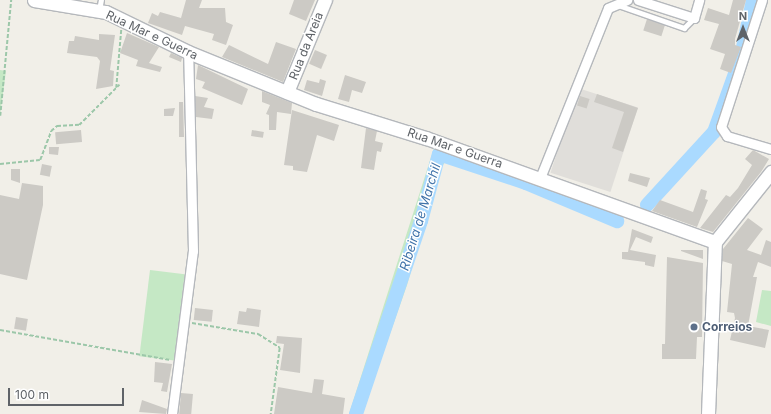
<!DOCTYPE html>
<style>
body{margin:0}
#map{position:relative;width:771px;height:414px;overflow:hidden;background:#f1efe8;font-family:Inter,sans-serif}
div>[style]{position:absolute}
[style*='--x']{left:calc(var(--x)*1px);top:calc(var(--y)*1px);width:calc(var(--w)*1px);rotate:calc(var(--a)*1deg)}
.industrial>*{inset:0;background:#e0deda;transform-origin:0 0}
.green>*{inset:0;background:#c5e8c5;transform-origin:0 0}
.river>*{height:14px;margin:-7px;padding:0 7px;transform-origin:7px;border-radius:7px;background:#aadaff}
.building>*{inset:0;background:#cccac5;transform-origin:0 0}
.path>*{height:1.5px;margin-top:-0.75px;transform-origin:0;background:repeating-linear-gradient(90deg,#9cc7a9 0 4px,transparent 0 6px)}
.roads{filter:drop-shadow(1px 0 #b5b8bc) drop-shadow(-1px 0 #b5b8bc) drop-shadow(0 1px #b5b8bc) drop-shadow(0 -1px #b5b8bc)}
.lane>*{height:4.5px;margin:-2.25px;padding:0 2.25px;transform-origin:2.25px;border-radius:2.25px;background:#fff}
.street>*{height:9px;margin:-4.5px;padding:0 4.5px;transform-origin:4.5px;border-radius:4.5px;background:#fff}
.secondary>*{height:13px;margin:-6.5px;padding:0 6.5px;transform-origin:6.5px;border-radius:6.5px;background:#fff}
.dots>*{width:11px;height:11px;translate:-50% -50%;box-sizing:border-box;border:2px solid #fff;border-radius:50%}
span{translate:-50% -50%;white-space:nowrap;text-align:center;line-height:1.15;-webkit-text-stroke:3px #fff;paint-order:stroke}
.street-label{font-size:12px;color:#5f6368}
.service-label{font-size:12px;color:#4e5e75;font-weight:700}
.left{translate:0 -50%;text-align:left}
.water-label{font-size:13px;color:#4174aa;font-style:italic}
.north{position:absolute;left:723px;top:8px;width:40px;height:40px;-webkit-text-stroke:3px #fff;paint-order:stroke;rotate:0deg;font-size:11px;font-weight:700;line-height:16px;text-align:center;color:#5f6368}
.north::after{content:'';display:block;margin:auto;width:14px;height:18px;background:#5f6368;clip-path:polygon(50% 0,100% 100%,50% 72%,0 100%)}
.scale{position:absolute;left:8px;top:388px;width:116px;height:18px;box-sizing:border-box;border:2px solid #5f6368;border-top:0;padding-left:5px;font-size:12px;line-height:14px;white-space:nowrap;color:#5f6368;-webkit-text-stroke:3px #fff;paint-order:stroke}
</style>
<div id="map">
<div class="industrial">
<i style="left:578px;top:88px;width:63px;height:89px;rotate:18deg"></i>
</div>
<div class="green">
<i style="clip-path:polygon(0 70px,6px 71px,0 116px)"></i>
<i style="clip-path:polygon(434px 148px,449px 150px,447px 160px,442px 166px,407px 285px,362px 414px,349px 414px)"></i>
<i style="left:150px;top:270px;width:35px;height:87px;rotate:7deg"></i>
<i style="clip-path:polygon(762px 290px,771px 291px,771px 326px,756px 322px)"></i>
</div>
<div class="river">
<i style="--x:647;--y:205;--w:99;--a:-47.5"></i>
<i style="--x:714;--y:132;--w:80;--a:-70.2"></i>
<i style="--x:741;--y:57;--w:58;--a:-78.1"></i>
<i style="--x:356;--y:414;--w:204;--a:-71.4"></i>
<i style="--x:421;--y:221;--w:69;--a:-75"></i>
<i style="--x:439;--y:154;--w:92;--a:18.4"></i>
<i style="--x:526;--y:183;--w:99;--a:22.7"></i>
</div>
<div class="building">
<i style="clip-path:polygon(186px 0,202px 0,199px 8px,225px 8px,226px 22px,233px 25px,226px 45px,212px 40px,214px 34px,185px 26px,182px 35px,148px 23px,152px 13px,158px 16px,160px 12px,181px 18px)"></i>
<i style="clip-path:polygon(294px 0,315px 0,306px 21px,289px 14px)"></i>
<i style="clip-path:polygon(733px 0,746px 0,735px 39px,735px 45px,741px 47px,731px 73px,720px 69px,725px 54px,710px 49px,719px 24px,704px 20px,708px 8px,729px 15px)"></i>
<i style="left:647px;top:19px;width:19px;height:12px;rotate:18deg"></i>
<i style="clip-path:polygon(127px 33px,159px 47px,149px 63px,162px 67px,160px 72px,136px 66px,138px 60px,120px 53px)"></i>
<i style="clip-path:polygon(99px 34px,115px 35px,110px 70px,114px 71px,113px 86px,96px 89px,100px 61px,97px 57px,67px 53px,69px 41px,74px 41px,75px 36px,99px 40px)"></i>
<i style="clip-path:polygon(276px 42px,296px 49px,283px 82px,222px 57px,229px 45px,268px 64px)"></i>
<i style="left:315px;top:50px;width:13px;height:15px;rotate:23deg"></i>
<i style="clip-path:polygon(171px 53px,182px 58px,181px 62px,169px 57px)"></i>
<i style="clip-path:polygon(198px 65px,248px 89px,242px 105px,202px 88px,205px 82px,196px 79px)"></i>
<i style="clip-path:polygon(345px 75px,366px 82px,362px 93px,352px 90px,349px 102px,338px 99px)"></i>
<i style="clip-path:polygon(320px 79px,326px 81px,322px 96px,304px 90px,307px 80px,319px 83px)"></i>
<i style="clip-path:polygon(262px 91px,292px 103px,291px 114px,277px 112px,276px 130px,269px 130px,269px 115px,266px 114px,270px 105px,262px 102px)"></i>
<i style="clip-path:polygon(597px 94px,638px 108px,623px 152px,612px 148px,624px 112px,594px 102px)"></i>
<i style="clip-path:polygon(195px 96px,208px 98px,204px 107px,214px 109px,212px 119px,196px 117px)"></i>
<i style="left:580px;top:96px;width:10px;height:10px;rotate:17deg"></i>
<i style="clip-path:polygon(179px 102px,183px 102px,184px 137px,179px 137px)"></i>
<i style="clip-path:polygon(175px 108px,173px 116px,164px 116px,164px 109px)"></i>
<i style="clip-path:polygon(292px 110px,339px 125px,334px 141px,317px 135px,307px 172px,293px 170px,293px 166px,284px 165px)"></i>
<i style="clip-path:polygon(366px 128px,377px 131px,375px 141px,383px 143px,381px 152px,377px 151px,374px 170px,361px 168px)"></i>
<i style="left:81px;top:130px;width:12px;height:26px;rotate:85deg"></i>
<i style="left:252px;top:130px;width:12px;height:6px;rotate:9deg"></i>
<i style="clip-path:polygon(49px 147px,59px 147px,58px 155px,49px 154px)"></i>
<i style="clip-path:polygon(753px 150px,769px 159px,761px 172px,713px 232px,700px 228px,726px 195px,730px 197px,738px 188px,752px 165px,745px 159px)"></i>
<i style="left:42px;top:164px;width:10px;height:11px;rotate:11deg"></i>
<i style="clip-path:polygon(11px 169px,20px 169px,20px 183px,11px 180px)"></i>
<i style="clip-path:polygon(630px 173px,650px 178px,647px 187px,628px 181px)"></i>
<i style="clip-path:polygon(22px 183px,43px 186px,43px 205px,27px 280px,0 274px,0 195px,19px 199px)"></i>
<i style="clip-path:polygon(701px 189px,707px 191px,705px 199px,708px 200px,697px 227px,652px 211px,660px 200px,693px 212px)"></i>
<i style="clip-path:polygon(748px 218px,763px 229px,747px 250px,761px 255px,766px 240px,771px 242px,771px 267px,758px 262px,753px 277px,757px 277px,748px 326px,769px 330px,765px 348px,730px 340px,735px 318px,734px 313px,727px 312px,732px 264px,722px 261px,723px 249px)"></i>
<i style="clip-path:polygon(632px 229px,653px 237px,651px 243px,636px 237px,630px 250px,656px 255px,654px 267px,645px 265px,645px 262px,622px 259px,622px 252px,628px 252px)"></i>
<i style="clip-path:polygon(681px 250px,703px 250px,703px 259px,681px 251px)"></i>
<i style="clip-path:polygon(667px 257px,703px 263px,702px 337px,697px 337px,696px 359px,662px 359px,662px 344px,665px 344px)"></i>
<i style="left:195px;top:308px;width:18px;height:12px;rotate:6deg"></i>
<i style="clip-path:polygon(247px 308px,261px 310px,259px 327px,237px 324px,239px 311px,246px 312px)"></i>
<i style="left:16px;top:317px;width:12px;height:12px;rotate:9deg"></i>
<i style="clip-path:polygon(277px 336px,302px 338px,300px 373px,280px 370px,284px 344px,276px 343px)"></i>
<i style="clip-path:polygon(155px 362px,172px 364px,167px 392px,161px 391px,163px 383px,154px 382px)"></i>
<i style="clip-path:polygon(314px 379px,324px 380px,322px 394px,345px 398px,343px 414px,274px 414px,278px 387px,312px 393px)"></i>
<i style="left:181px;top:393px;width:12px;height:21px;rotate:5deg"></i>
<i style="clip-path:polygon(142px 400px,167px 409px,166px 414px,139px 412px)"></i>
</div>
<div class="path">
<i style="--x:116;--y:88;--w:58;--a:-85.1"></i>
<i style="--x:0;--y:116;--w:117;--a:-84.6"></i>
<i style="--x:0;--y:164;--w:40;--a:-5.7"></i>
<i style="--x:40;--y:160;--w:31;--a:-69"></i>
<i style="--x:51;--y:131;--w:8;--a:-40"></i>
<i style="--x:57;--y:126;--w:22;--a:-3"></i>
<i style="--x:79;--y:125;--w:57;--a:-45"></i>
<i style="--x:192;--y:323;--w:67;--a:9.5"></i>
<i style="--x:258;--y:334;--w:26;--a:32"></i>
<i style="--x:280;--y:348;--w:67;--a:97.8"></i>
<i style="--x:0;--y:330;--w:173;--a:10"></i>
</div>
<div class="roads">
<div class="lane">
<i style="--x:618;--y:5;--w:70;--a:19.2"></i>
<i style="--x:684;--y:28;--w:14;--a:-45"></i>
<i style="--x:99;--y:10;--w:10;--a:-79"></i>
</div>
<div class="street">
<i style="--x:638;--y:0;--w:59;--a:17.8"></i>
<i style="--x:694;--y:18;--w:19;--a:-74"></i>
<i style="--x:762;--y:0;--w:133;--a:107.9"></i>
<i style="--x:721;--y:127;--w:11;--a:56"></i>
<i style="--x:727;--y:136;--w:46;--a:16.5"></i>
<i style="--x:540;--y:178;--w:183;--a:-68.2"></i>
<i style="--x:608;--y:8;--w:21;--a:-23"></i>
<i style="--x:172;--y:414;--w:164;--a:-82.7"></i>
<i style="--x:193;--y:251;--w:199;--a:-91.4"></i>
</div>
<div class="secondary">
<i style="--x:34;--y:0;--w:73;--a:9.5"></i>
<i style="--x:106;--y:12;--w:91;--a:26"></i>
<i style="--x:188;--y:52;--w:138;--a:22.1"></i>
<i style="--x:316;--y:104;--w:115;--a:17.2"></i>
<i style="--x:426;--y:138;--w:307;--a:19.8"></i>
<i style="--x:287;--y:92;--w:100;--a:-67.6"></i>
<i style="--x:715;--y:242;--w:90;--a:-51.3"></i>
<i style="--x:708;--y:414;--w:172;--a:-87.7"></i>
</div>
</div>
<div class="dots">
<i style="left:694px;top:327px;background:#5c6f8a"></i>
</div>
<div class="street-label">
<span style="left:152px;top:35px;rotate:25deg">Rua Mar e Guerra</span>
<span style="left:306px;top:46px;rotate:-68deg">Rua da Areia</span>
<span style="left:455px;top:148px;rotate:19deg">Rua Mar e Guerra</span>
</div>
<div class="service-label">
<span class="left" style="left:702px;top:327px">Correios</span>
</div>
<div class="water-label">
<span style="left:420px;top:217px;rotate:-73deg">Ribeira de Marchil</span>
</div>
<div class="north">N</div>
<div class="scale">100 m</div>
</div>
